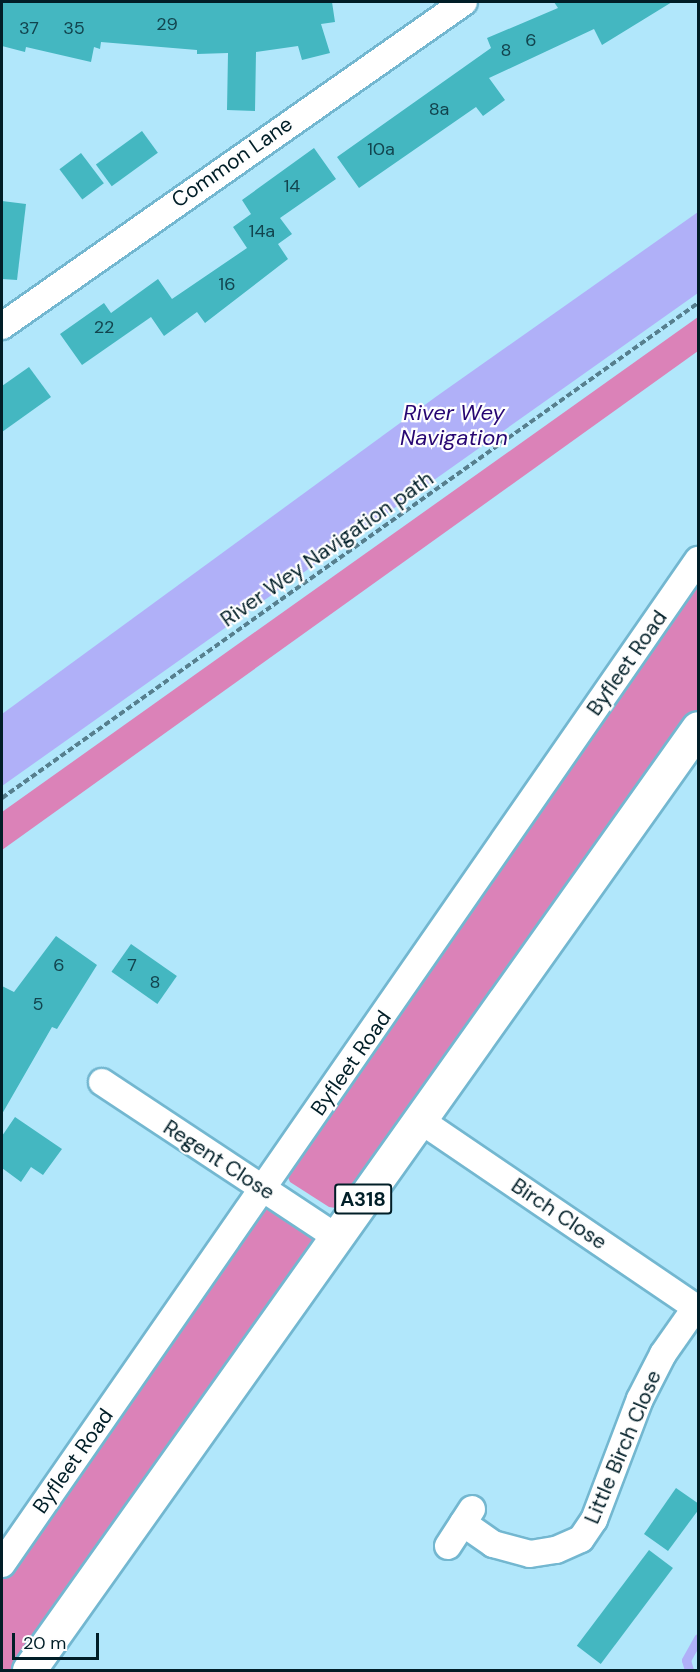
<!DOCTYPE html>
<style>
body{margin:0}
#map{position:relative;width:700px;height:1672px;overflow:hidden;background:#b1e7fb;font-family:"DM Sans",sans-serif}
div>[style]{position:absolute}
[style*='--x']{left:calc(var(--x)*1px);top:calc(var(--y)*1px);width:calc(var(--w)*1px);rotate:calc(var(--a)*1deg)}
.forest>*{inset:0;background:#db82b8}
.water>*{inset:0;background:#b0b0f8}
.stream>*{height:9px;margin:-4.5px;padding:0 4.5px;transform-origin:4.5px;border-radius:4.5px;background:#b0b0f8}
.building>*{inset:0;background:#44b7c1;transform-origin:0 0}
.path>*{height:4px;margin-top:-2px;transform-origin:0;background:repeating-linear-gradient(90deg,#567f8e 0 6px,transparent 0 9px)}
.roads{filter:drop-shadow(2px 0 #73b7d0) drop-shadow(-2px 0 #73b7d0) drop-shadow(0 2px #73b7d0) drop-shadow(0 -2px #73b7d0)}
.street>*{height:26px;margin:-13px;padding:0 13px;transform-origin:13px;border-radius:13px;background:#fff}
.primary>*{height:33px;margin:-16.5px;padding:0 16.5px;transform-origin:16.5px;border-radius:16.5px;background:#fff}
span{translate:-50% -50%;white-space:nowrap;text-align:center;line-height:1.15;-webkit-text-stroke:4.5px #fefefe;paint-order:stroke}
.number-label{font-size:18px;color:#12444e}
.number-label span{-webkit-text-stroke-width:0}
.shield-label span{padding:2px 4px;background:#fefefe;border:2px solid;border-radius:4px;-webkit-text-stroke-width:0}
.shield-label{font-size:20px;color:#011e27;font-weight:700}
.street-label{font-size:21px;color:#011e27}
.water-label{font-size:22px;color:#270672;font-style:italic}
.frame{position:absolute;inset:0;border:3px solid #011e27;pointer-events:none}
.scale{position:absolute;left:12px;top:1633px;width:87px;height:27px;box-sizing:border-box;border:3px solid #011e27;border-top:0;padding-left:8px;font-size:18px;line-height:21px;white-space:nowrap;color:#011e27;-webkit-text-stroke:4px #fefefe;paint-order:stroke}
</style>
<div id="map">
<div class="forest">
<i style="clip-path:polygon(698px 317px,698px 351px,2px 850px,2px 812px)"></i>
<i style="clip-path:polygon(698px 575px,698px 729px,355px 1211px,329px 1207px,290px 1182px,286px 1173px)"></i>
<i style="clip-path:polygon(257px 1198px,330px 1246px,29px 1670px,2px 1670px,2px 1564px)"></i>
</div>
<div class="water">
<i style="clip-path:polygon(698px 212px,698px 293px,2px 786px,2px 714px,437px 396px)"></i>
</div>
<div class="stream">
<i style="--x:689;--y:1670;--w:10;--a:-107"></i>
<i style="--x:686;--y:1660;--w:25;--a:-61"></i>
</div>
<div class="building">
<i style="clip-path:polygon(2px 2px,332px 2px,335px 22px,321px 24px,330px 53px,302px 60px,298px 46px,256px 52px,255px 111px,227px 110px,228px 53px,197px 54px,197px 50px,101px 42px,100px 49px,94px 47px,91px 62px,26px 47px,25px 52px,2px 46px)"></i>
<i style="clip-path:polygon(554px 2px,672px 2px,602px 45px,594px 29px,489px 78px,505px 100px,483px 116px,476px 107px,359px 188px,337px 157px,491px 48px,487px 38px,558px 8px)"></i>
<i style="left:142px;top:131px;width:27px;height:57px;rotate:54deg"></i>
<i style="clip-path:polygon(314px 148px,336px 179px,280px 218px,292px 234px,278px 244px,288px 259px,205px 323px,197px 312px,164px 336px,151px 317px,82px 365px,60px 334px,104px 303px,111px 313px,158px 279px,172px 299px,247px 248px,233px 227px,251px 214px,242px 200px)"></i>
<i style="left:81px;top:153px;width:38px;height:27px;rotate:53deg"></i>
<i style="clip-path:polygon(2px 201px,26px 204px,17px 280px,2px 279px)"></i>
<i style="clip-path:polygon(29px 367px,51px 397px,2px 432px,2px 386px)"></i>
<i style="clip-path:polygon(56px 936px,97px 965px,57px 1029px,52px 1027px,2px 1114px,2px 986px,14px 992px)"></i>
<i style="left:131px;top:944px;width:56px;height:34px;rotate:35deg"></i>
<i style="clip-path:polygon(15px 1117px,62px 1149px,43px 1175px,31px 1167px,21px 1182px,2px 1168px,2px 1136px)"></i>
<i style="clip-path:polygon(676px 1488px,699px 1504px,699px 1509px,668px 1551px,644px 1534px)"></i>
<i style="left:649px;top:1550px;width:30px;height:120px;rotate:37deg"></i>
</div>
<div class="path">
<i style="--x:2;--y:798;--w:854;--a:-35.42"></i>
</div>
<div class="roads">
<div class="street">
<i style="--x:2;--y:326;--w:564;--a:-35.04"></i>
<i style="--x:102;--y:1082;--w:281;--a:33.5"></i>
<i style="--x:420;--y:1120;--w:336;--a:34.2"></i>
<i style="--x:463;--y:1523;--w:37;--a:35"></i>
<i style="--x:493;--y:1544;--w:38;--a:15"></i>
<i style="--x:530;--y:1554;--w:26;--a:-9"></i>
<i style="--x:556;--y:1550;--w:27;--a:-24"></i>
<i style="--x:581;--y:1539;--w:23;--a:-56"></i>
<i style="--x:594;--y:1520;--w:129;--a:-69.2"></i>
<i style="--x:640;--y:1399;--w:51;--a:-62.9"></i>
<i style="--x:663;--y:1354;--w:57;--a:-54.9"></i>
<i style="--x:448;--y:1546;--w:44;--a:-57"></i>
<i style="--x:2;--y:1564;--w:1222;--a:-55.27"></i>
</div>
<div class="primary">
<i style="--x:29;--y:1670;--w:1155;--a:-54.62"></i>
</div>
</div>
<div class="number-label">
<span style="left:167px;top:24px">29</span>
<span style="left:29px;top:28px">37</span>
<span style="left:74px;top:28px">35</span>
<span style="left:531px;top:40px">6</span>
<span style="left:506px;top:50px">8</span>
<span style="left:439px;top:109px">8a</span>
<span style="left:381px;top:149px">10a</span>
<span style="left:292px;top:186px">14</span>
<span style="left:262px;top:231px">14a</span>
<span style="left:227px;top:284px">16</span>
<span style="left:104px;top:327px">22</span>
<span style="left:59px;top:965px">6</span>
<span style="left:132px;top:965px">7</span>
<span style="left:155px;top:982px">8</span>
<span style="left:38px;top:1004px">5</span>
</div>
<div class="shield-label">
<span style="left:363px;top:1199px">A318</span>
</div>
<div class="street-label">
<span style="left:232px;top:162px;rotate:-35deg">Common Lane</span>
<span style="left:327px;top:549px;rotate:-35deg">River Wey Navigation path</span>
<span style="left:627px;top:663px;rotate:-55deg">Byfleet Road</span>
<span style="left:351px;top:1063px;rotate:-55deg">Byfleet Road</span>
<span style="left:219px;top:1160px;rotate:33deg">Regent Close</span>
<span style="left:559px;top:1214px;rotate:34deg">Birch Close</span>
<span style="left:623px;top:1447px;rotate:-67deg">Little Birch Close</span>
<span style="left:73px;top:1461px;rotate:-55deg">Byfleet Road</span>
</div>
<div class="water-label">
<span style="left:454px;top:425px">River Wey<br>Navigation</span>
</div>
<div class="frame"></div>
<div class="scale">20 m</div>
</div>
